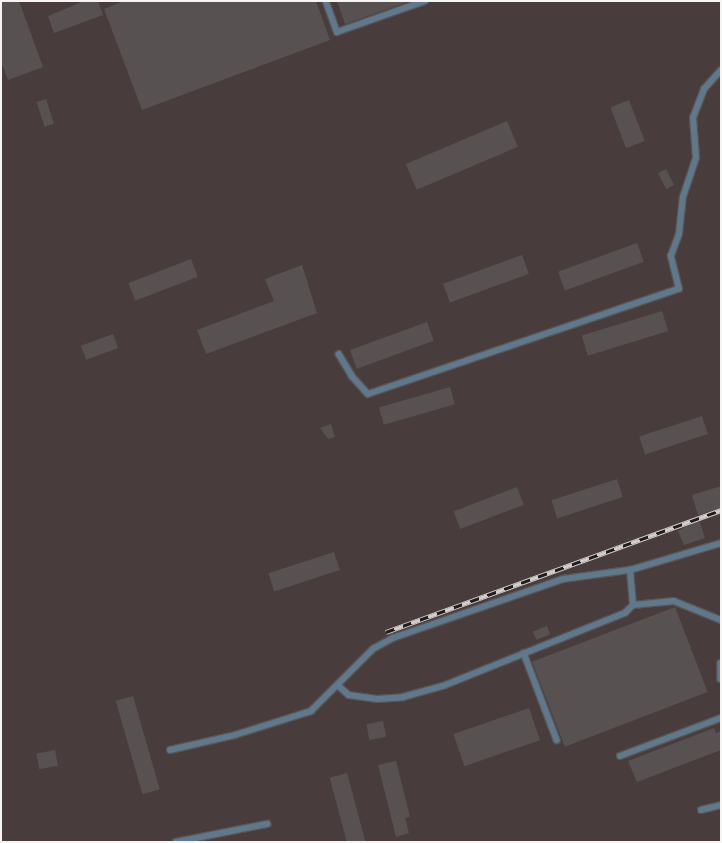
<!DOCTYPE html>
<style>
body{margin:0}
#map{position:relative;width:722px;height:843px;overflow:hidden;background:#3b3535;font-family:Roboto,sans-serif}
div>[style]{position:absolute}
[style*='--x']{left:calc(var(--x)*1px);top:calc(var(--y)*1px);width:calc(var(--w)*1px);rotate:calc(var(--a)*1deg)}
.built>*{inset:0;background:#493c3c;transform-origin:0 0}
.building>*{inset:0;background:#575151;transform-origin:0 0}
.roads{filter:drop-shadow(1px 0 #595454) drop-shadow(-1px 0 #595454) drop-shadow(0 1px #595454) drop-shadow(0 -1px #595454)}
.service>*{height:5.5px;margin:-2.75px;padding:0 2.75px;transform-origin:2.75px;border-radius:2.75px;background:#60788b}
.rail>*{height:5px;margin-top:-2.5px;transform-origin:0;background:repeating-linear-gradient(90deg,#201d1d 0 9px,#d3cfcf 0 18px);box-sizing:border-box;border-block:1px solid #d3cfcf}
span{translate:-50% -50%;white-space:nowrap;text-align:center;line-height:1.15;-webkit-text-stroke:4px #201d1d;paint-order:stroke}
.frame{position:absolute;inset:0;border:2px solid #f7f4f4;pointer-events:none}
</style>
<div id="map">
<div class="built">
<i style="left:1px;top:1px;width:720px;height:841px"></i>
</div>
<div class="building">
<i style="clip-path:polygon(1px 1px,19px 1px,43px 67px,8px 80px,1px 62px)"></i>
<i style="clip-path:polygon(84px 1px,98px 1px,103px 15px,54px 33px,48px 16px)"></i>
<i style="clip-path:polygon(124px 1px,316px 1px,330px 40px,142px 110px,104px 9px)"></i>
<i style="clip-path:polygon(337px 1px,410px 1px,345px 24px)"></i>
<i style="left:46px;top:99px;width:26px;height:10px;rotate:72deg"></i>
<i style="left:629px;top:100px;width:44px;height:20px;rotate:69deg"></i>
<i style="left:507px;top:121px;width:28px;height:110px;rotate:67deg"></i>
<i style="left:666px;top:169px;width:18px;height:9px;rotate:63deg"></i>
<i style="left:637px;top:243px;width:20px;height:84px;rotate:70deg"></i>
<i style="left:522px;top:255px;width:20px;height:84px;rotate:70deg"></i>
<i style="left:191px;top:259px;width:19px;height:67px;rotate:69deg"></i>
<i style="clip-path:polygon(302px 265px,317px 313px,206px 354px,197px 330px,274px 301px,265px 279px)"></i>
<i style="left:662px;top:311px;width:21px;height:84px;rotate:73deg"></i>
<i style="left:427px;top:322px;width:20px;height:82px;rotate:70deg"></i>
<i style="left:113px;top:334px;width:15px;height:34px;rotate:70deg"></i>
<i style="left:450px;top:387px;width:18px;height:74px;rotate:74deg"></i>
<i style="left:702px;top:416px;width:19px;height:66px;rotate:72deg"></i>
<i style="clip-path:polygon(331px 424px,335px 437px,328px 439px,320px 428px)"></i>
<i style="left:617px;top:479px;width:19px;height:69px;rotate:72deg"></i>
<i style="clip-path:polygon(721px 486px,721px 508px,698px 515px,692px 495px)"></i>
<i style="left:517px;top:487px;width:19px;height:68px;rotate:69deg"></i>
<i style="clip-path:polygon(699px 520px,705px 538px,684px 545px,678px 531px)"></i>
<i style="left:334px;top:552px;width:19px;height:69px;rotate:72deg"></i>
<i style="left:675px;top:607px;width:91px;height:153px;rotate:69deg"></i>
<i style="left:547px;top:626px;width:9px;height:15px;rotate:69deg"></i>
<i style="left:133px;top:696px;width:97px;height:18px;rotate:74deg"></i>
<i style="left:529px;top:708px;width:34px;height:80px;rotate:71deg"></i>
<i style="left:383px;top:721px;width:16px;height:17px;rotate:79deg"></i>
<i style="clip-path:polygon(714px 728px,716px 733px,721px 731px,721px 750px,637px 782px,628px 761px)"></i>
<i style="left:55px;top:750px;width:16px;height:19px;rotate:79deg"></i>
<i style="clip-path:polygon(396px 761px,410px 817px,405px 818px,409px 833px,396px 837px,378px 765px)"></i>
<i style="left:347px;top:773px;width:72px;height:18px;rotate:75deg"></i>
</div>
<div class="roads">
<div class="service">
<i style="--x:326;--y:1;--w:33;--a:70"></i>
<i style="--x:337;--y:32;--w:93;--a:-19.4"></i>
<i style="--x:339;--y:354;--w:26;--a:59"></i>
<i style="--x:352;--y:376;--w:24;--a:48"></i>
<i style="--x:368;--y:394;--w:328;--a:-18.7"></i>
<i style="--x:679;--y:289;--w:34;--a:-104"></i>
<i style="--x:671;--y:256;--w:23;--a:-70"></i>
<i style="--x:679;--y:234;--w:37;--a:-84"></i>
<i style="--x:683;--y:197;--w:41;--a:-71.6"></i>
<i style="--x:696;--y:158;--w:40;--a:-94.3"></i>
<i style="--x:693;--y:118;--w:31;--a:-69"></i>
<i style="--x:704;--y:89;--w:25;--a:-48"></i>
<i style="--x:633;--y:605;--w:41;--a:-5.6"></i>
<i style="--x:674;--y:601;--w:51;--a:22"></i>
<i style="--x:524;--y:653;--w:93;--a:69.2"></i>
<i style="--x:721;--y:663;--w:16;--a:90"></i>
<i style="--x:339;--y:686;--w:13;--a:42"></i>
<i style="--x:349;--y:695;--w:28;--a:8"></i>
<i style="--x:377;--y:699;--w:26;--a:-4"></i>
<i style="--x:403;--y:697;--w:41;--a:-15.4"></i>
<i style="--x:443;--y:686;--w:196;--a:-21.9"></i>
<i style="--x:625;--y:613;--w:11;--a:-45"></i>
<i style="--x:633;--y:605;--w:35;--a:-95"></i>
<i style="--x:170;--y:750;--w:67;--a:-13"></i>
<i style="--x:235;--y:735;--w:80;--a:-17.5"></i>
<i style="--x:311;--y:711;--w:88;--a:-45"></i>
<i style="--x:373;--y:649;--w:23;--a:-29"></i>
<i style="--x:393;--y:638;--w:180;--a:-19.1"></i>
<i style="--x:563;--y:579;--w:68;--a:-7.7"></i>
<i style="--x:630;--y:570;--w:95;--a:-16.5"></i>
<i style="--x:620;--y:756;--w:108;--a:-20.6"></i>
<i style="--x:701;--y:810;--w:21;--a:-14"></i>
<i style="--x:176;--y:842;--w:93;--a:-11.2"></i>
</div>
</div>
<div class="rail">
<i style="--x:386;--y:632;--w:357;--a:-20"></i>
</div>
<div class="frame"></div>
</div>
